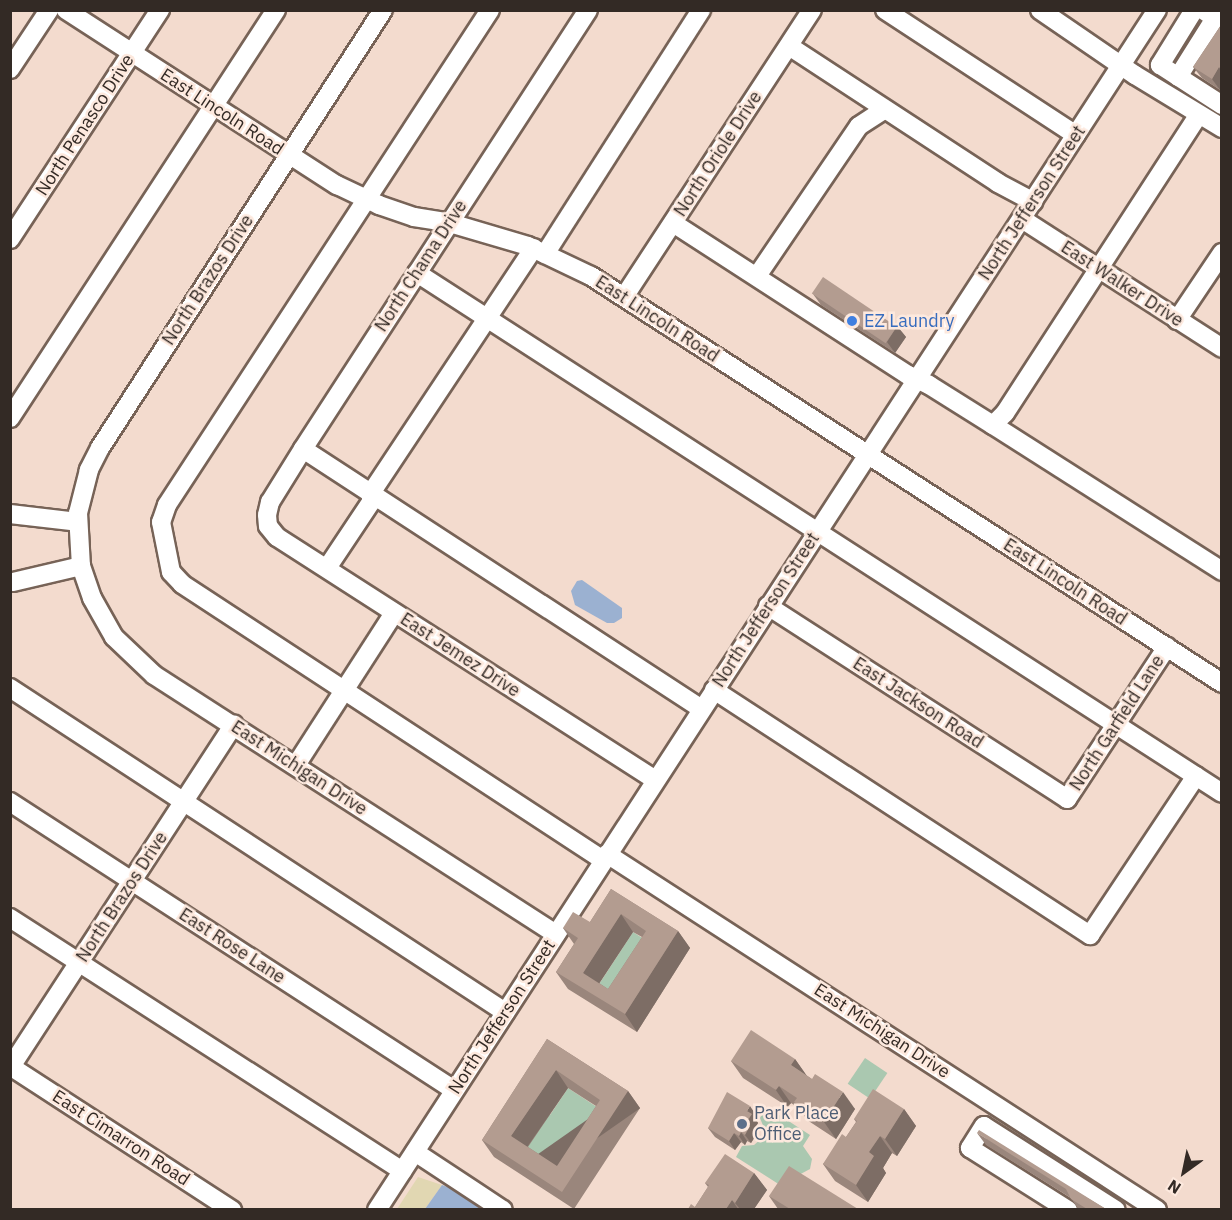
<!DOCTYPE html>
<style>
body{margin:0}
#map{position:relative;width:1232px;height:1220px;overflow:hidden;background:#f3dbce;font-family:"IBM Plex Sans",sans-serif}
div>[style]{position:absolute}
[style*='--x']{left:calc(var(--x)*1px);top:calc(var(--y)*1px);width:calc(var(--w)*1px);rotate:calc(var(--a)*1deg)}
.green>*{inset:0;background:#aac8b0;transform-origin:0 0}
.sand>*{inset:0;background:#e1d7b2}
.water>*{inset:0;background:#9bb1d1}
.roads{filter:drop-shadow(2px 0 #776357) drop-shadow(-2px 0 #776357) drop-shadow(0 2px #776357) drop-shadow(0 -2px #776357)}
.minor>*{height:18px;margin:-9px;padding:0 9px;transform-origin:9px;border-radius:9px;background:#fff}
.wall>*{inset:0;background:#9a867c}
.shaded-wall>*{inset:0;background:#7d6d65;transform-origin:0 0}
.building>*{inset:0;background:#b39c90;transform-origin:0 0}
.dots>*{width:16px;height:16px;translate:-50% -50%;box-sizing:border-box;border:3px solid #fde9de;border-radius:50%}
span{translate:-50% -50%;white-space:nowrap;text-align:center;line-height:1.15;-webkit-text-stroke:5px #fde9de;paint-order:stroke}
.street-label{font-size:18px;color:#332a25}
.shop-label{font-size:18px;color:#366cbe}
.left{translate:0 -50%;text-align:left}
.service-label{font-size:18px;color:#4e5e75}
.frame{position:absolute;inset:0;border:12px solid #332a25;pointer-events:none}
.north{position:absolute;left:1154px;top:1142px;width:60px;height:60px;-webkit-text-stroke:4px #fde9de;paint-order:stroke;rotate:213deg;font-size:16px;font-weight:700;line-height:24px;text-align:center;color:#332a25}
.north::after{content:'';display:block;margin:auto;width:21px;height:27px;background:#332a25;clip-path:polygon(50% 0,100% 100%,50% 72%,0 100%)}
</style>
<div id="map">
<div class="green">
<i style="left:633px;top:932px;width:30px;height:69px;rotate:33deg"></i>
<i style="left:865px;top:1058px;width:27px;height:31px;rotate:34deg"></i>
<i style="clip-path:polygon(568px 1088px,612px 1117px,569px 1183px,523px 1153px,530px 1102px,550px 1115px)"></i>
<i style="clip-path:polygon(767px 1107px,810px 1135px,803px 1146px,812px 1159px,810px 1169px,780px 1185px,736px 1157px,742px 1146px,754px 1145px,761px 1139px,764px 1128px,760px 1118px)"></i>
</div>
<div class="sand">
<i style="clip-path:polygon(418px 1177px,442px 1185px,425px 1209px,397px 1209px)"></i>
</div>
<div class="water">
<i style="clip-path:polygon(582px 580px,622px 608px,622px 618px,614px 623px,607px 623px,575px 605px,571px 591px,577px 581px)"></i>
<i style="clip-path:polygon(442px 1185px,450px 1188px,481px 1209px,425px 1209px)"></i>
</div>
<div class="roads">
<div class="minor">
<i style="--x:66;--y:10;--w:323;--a:32.9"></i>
<i style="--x:337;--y:185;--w:47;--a:25.5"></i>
<i style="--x:379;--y:205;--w:37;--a:19"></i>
<i style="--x:414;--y:217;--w:36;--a:9"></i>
<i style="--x:450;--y:223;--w:81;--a:16.4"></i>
<i style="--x:528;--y:246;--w:70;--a:25.5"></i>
<i style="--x:591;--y:276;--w:751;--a:32.82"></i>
<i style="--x:383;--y:10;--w:521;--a:122.87"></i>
<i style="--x:100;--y:448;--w:25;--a:117"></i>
<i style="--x:89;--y:470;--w:44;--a:104.3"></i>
<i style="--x:78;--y:513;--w:53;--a:86.8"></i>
<i style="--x:81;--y:566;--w:34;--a:71"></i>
<i style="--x:92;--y:598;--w:45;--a:60.6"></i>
<i style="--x:114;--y:637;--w:55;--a:43.5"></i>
<i style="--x:154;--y:675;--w:478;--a:32.8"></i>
<i style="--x:490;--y:10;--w:591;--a:123.13"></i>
<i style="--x:167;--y:505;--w:18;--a:109"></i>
<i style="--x:161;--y:522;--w:51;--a:78.7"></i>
<i style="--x:171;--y:572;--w:16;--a:47"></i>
<i style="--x:182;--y:584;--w:503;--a:33.25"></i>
<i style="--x:588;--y:10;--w:523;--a:122.99"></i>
<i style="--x:303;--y:449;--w:62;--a:121.9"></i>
<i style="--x:270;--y:502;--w:13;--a:103"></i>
<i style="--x:267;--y:515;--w:11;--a:85"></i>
<i style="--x:268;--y:526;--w:14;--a:51"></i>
<i style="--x:277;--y:537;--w:449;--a:32.7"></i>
<i style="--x:885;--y:10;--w:228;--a:33.2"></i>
<i style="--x:1040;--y:10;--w:115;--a:34.4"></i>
<i style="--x:1135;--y:75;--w:102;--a:31.3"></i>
<i style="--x:1194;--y:10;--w:65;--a:121.7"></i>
<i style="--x:1160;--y:65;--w:74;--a:32.8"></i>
<i style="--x:789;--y:46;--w:250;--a:33.2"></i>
<i style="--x:998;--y:183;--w:40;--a:28"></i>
<i style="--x:10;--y:69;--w:71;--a:-56.5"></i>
<i style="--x:1178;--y:77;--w:70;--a:-57.9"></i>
<i style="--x:1215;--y:18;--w:14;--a:-146"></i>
<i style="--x:1022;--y:219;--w:238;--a:32.8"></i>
<i style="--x:673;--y:223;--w:280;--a:32.9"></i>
<i style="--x:908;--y:375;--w:23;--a:25"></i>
<i style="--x:929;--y:385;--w:75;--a:32"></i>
<i style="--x:993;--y:425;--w:272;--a:32.5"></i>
<i style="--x:10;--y:239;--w:274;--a:-56.8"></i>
<i style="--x:545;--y:254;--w:290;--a:-57.4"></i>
<i style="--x:417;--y:273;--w:958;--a:32.86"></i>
<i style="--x:757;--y:276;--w:181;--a:-55.8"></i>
<i style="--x:859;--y:126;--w:30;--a:-33"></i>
<i style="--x:624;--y:297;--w:343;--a:-56.8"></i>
<i style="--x:1177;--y:320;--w:81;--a:-56.1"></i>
<i style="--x:10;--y:418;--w:487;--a:-56.9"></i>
<i style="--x:993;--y:425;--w:17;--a:-45"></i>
<i style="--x:1005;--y:413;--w:356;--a:-57"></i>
<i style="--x:303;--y:449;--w:476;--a:33.1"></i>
<i style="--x:10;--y:514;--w:68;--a:6.7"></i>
<i style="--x:327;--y:568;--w:79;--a:-56.3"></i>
<i style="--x:371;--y:502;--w:9;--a:-90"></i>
<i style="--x:371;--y:493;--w:294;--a:-56.4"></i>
<i style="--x:13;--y:582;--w:70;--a:-13.2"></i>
<i style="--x:768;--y:606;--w:356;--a:32.8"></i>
<i style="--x:1067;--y:799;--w:182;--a:-56.7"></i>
<i style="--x:10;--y:688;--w:592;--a:33.21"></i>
<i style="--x:714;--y:690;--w:449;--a:33.1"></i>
<i style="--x:1090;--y:935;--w:191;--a:-56.3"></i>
<i style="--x:296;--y:765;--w:181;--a:-57.2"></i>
<i style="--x:10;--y:802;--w:529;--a:32.97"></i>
<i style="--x:607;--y:854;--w:655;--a:32.91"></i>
<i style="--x:10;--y:918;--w:467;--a:32.8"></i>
<i style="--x:10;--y:1066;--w:265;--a:33"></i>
<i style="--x:10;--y:1068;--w:410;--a:-56.9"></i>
<i style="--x:415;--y:1152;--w:105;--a:33.4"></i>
<i style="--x:377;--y:1210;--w:1431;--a:-56.98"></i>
<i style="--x:1068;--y:1210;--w:116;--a:-147.7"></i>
<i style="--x:970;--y:1148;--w:26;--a:-58"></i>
<i style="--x:984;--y:1126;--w:156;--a:32.5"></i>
</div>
</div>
<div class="wall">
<i style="clip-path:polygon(1221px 25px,1221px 88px,1220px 90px,1202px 78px,1193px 67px)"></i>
<i style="clip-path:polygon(813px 294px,897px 326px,906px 337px,895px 353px,821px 305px)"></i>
<i style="clip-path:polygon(evenodd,611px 889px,678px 931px,690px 948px,637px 1032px,568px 989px,556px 972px,574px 944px,563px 928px,590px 922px,611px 889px,633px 932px,642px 937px,608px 989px,599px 983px,633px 932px)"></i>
<i style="clip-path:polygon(evenodd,547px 1039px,628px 1091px,640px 1108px,574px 1209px,494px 1157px,482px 1140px,547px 1039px,568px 1088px,596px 1106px,557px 1166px,528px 1147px,568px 1088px)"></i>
<i style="clip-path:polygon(795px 1059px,806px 1075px,855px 1109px,836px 1139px,807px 1120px,799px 1108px,791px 1103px,788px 1107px,743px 1078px,731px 1061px)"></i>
<i style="clip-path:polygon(904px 1109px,916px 1126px,897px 1156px,892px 1153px,883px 1168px,886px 1173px,868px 1202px,835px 1181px,823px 1164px,846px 1137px,856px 1122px,854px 1119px)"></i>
<i style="clip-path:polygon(756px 1115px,755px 1118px,758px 1123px,753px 1131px,756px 1135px,751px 1143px,747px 1141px,745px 1145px,741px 1142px,735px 1150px,715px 1137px,708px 1128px)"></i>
<i style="clip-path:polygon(977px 1133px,1106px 1209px,1078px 1209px,1071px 1198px,986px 1145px)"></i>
<i style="clip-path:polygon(754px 1173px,767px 1190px,754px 1209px,688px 1209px,695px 1207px,708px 1187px,705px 1183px)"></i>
<i style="clip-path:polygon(769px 1196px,858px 1209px,778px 1209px)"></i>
</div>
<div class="shaded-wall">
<i style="clip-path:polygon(1219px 67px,1221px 71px,1221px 88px,1220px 90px,1212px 79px)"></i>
<i style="clip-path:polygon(897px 326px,906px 337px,895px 353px,887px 342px)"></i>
<i style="clip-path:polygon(621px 914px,633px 932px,595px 990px,583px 973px)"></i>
<i style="clip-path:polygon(678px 931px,690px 948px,637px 1032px,625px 1014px)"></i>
<i style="clip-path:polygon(795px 1059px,807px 1076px,791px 1065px)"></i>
<i style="clip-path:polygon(556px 1070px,568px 1088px,523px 1153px,511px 1136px)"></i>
<i style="left:779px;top:1086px;width:21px;height:5px;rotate:55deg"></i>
<i style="left:628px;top:1091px;width:21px;height:121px;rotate:55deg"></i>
<i style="clip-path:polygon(843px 1092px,855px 1109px,836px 1139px,824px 1122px)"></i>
<i style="clip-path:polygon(750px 1106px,756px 1115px,755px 1118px,758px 1123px,753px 1131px,756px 1135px,751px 1143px,745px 1135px,747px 1111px)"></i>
<i style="clip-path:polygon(904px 1109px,916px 1126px,897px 1156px,885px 1139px)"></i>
<i style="clip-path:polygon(741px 1132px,747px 1141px,745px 1145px,739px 1136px)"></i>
<i style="clip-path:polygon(734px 1133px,741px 1142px,735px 1150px,729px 1141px)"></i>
<i style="clip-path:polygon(880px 1136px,892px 1153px,883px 1168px,886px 1173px,868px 1202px,856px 1185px,869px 1152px)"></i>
<i style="clip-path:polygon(754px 1173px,767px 1190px,754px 1209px,740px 1209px,735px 1203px)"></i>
<i style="clip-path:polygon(732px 1200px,738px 1209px,726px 1209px)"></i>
</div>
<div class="building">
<i style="clip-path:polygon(1221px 25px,1221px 69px,1219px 67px,1212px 79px,1193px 67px)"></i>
<i style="left:823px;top:277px;width:89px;height:20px;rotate:34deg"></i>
<i style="clip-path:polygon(evenodd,611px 889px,678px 931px,625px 1014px,556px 972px,578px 938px,563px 928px,573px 912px,590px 922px,611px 889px,621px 914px,646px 931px,608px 989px,583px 973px,621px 914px)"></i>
<i style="clip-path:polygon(751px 1030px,795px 1059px,791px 1065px,812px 1079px,815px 1074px,843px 1092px,824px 1122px,794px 1102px,797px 1098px,779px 1086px,776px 1090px,731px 1061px)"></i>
<i style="clip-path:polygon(evenodd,547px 1039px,628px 1091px,562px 1192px,482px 1140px,547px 1039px,556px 1070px,600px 1100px,557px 1166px,511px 1136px,556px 1070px)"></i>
<i style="clip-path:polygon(873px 1089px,904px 1109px,885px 1139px,880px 1136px,869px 1152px,874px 1156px,856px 1185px,823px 1164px,842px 1134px,846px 1137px,857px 1121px,854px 1119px)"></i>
<i style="clip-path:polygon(727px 1092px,750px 1106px,747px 1111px,752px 1114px,746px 1123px,750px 1126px,745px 1135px,741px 1132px,739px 1136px,734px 1133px,729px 1141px,708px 1128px)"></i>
<i style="clip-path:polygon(979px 1130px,1106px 1209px,1087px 1209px,1071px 1199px,1066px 1189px,977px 1133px)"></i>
<i style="clip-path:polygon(725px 1154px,754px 1173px,735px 1203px,732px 1200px,726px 1209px,688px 1209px,691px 1204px,695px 1207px,709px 1185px,705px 1183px)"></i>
<i style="clip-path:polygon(789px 1166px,858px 1209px,790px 1209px,769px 1196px)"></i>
</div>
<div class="dots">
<i style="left:852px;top:321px;background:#3f7fe0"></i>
<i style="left:742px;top:1124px;background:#5c6f8a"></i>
</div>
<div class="street-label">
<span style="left:222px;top:112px;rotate:33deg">East Lincoln Road</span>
<span style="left:85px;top:125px;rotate:-57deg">North Penasco Drive</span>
<span style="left:718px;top:154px;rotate:-57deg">North Oriole Drive</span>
<span style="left:1032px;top:203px;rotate:-57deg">North Jefferson Street</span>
<span style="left:421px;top:266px;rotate:-57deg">North Chama Drive</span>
<span style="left:208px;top:280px;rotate:-57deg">North Brazos Drive</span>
<span style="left:1122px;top:284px;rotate:33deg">East Walker Drive</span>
<span style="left:657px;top:319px;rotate:33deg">East Lincoln Road</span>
<span style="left:1065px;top:582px;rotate:33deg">East Lincoln Road</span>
<span style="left:766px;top:610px;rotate:-57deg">North Jefferson Street</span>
<span style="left:460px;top:655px;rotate:33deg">East Jemez Drive</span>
<span style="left:918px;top:703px;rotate:33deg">East Jackson Road</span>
<span style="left:1117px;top:723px;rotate:-57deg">North Garfield Lane</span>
<span style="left:299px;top:768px;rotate:33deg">East Michigan Drive</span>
<span style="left:122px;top:897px;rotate:-57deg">North Brazos Drive</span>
<span style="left:232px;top:946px;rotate:33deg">East Rose Lane</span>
<span style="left:502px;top:1017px;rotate:-57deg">North Jefferson Street</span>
<span style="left:882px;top:1031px;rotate:33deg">East Michigan Drive</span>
<span style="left:121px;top:1138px;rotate:33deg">East Cimarron Road</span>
</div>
<div class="shop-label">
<span class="left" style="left:864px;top:321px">EZ Laundry</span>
</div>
<div class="service-label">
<span class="left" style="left:754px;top:1124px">Park Place<br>Office</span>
</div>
<div class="frame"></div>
<div class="north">N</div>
</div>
